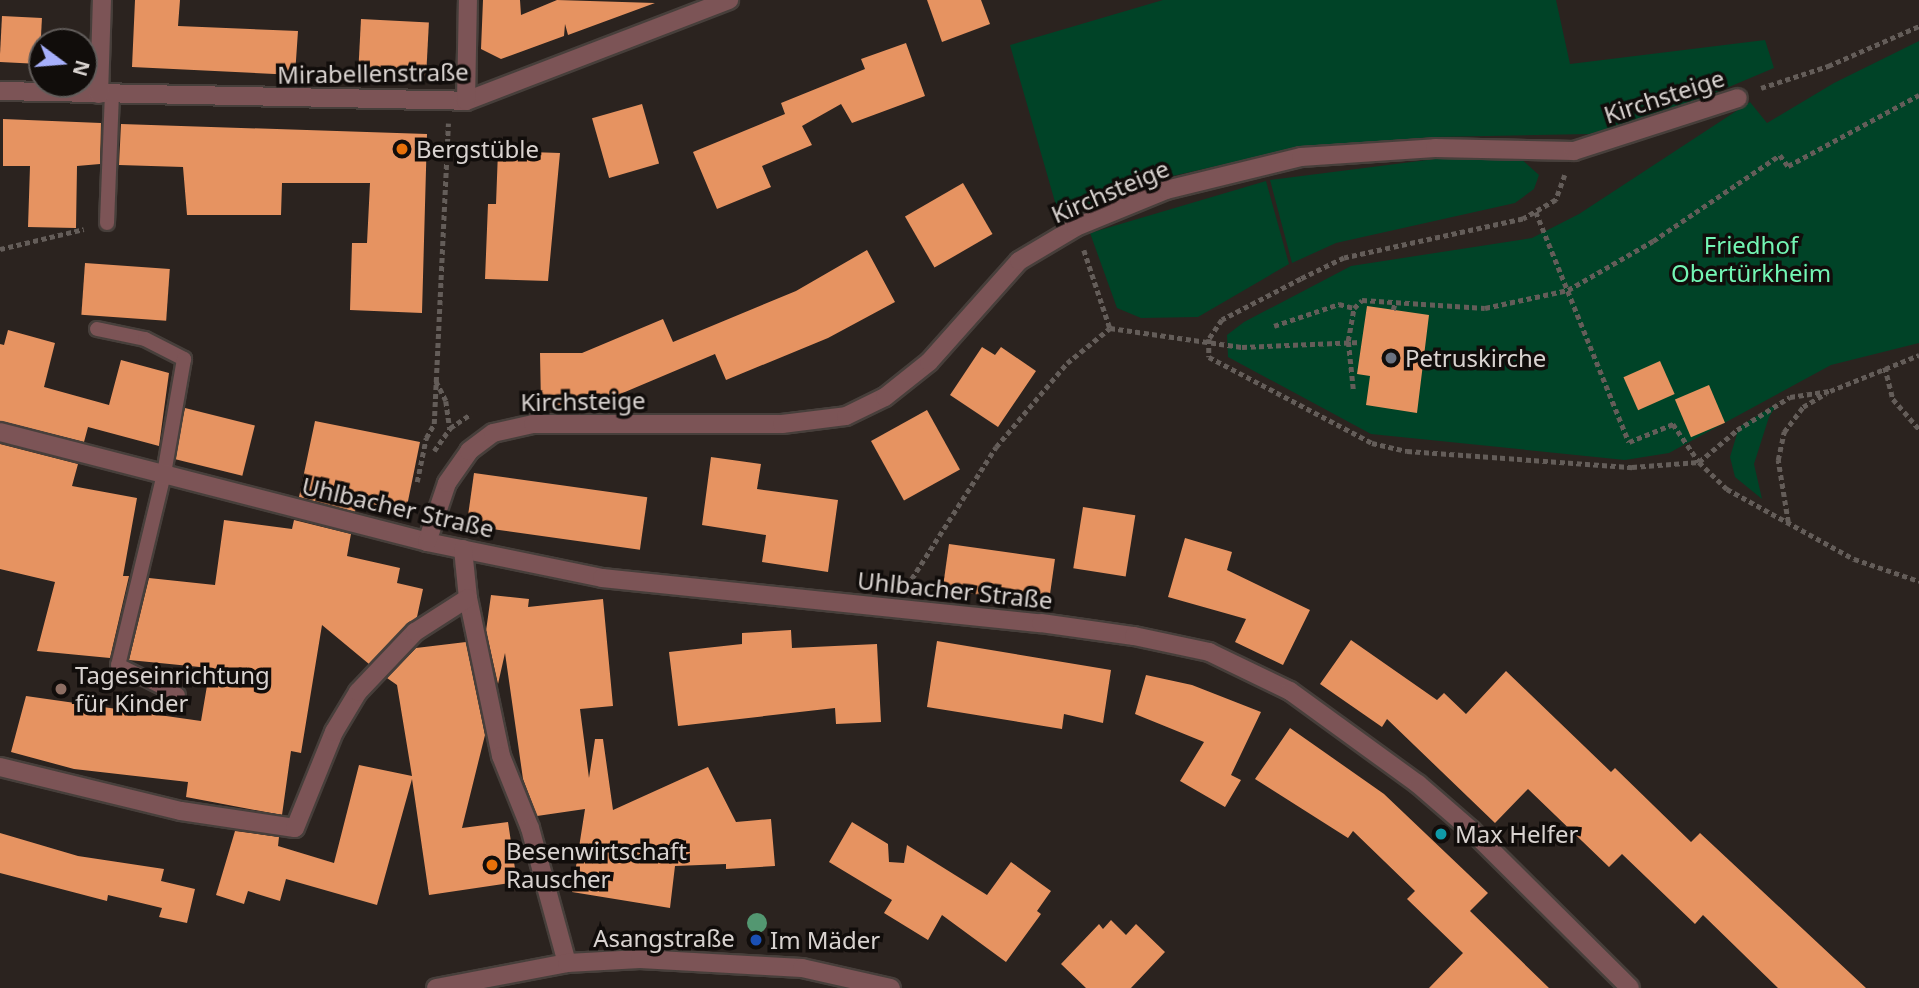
<!DOCTYPE html>
<meta charset="utf-8">
<style>
body{margin:0}
#map{position:relative;width:1919px;height:988px;overflow:hidden;background:#2b231f;font-family:"Noto Sans",sans-serif}
div>[style]{position:absolute}
[style*='--x']{left:calc(var(--x)*1px);top:calc(var(--y)*1px);width:calc(var(--w)*1px);rotate:calc(var(--a)*1deg)}
.green>*{inset:0;background:#004327}
.building>*{inset:0;background:#e69361;transform-origin:0 0}
.path>*{height:4.5px;margin-top:-2.25px;transform-origin:0;background:repeating-linear-gradient(90deg,#645d59 0 5px,transparent 0 8.5px)}
.roads{filter:drop-shadow(2px 0 #473f3b) drop-shadow(-2px 0 #473f3b) drop-shadow(0 2px #473f3b) drop-shadow(0 -2px #473f3b)}
.service>*{height:14px;margin:-7px;padding:0 7px;transform-origin:7px;border-radius:7px;background:#7c5456}
.minor>*{height:18px;margin:-9px;padding:0 9px;transform-origin:9px;border-radius:9px;background:#7c5456}
.tertiary>*{height:18px;margin:-9px;padding:0 9px;transform-origin:9px;border-radius:9px;background:#7c5456}
.trees>*{width:20px;height:20px;margin:-10px;border-radius:50%;background:#539771}
.dots>*{width:19px;height:19px;translate:-50% -50%;box-sizing:border-box;border:4px solid #110d0b;border-radius:50%}
span{translate:-50% -50%;white-space:nowrap;text-align:center;line-height:1.15;-webkit-text-stroke:7px #110d0b;paint-order:stroke}
.street-label{font-size:24px;color:#d9d3d0}
.poi-label{font-size:24px;color:#d9d3d0}
.left{translate:0 -50%;text-align:left}
.park-label{font-size:24px;color:#73f6b4}
.north{position:absolute;left:28px;top:28px;width:70px;height:70px;box-sizing:border-box;background:#110d0b;border:2px solid #615c5a;border-radius:50%;rotate:106deg;font-size:19px;font-weight:700;line-height:28px;text-align:center;color:#d9d3d0}
.north::after{content:'';display:block;margin:auto;width:24px;height:32px;background:#a7b0fc;clip-path:polygon(50% 0,100% 100%,50% 72%,0 100%)}
</style>
<div id="map">
<div class="green">
<i style="clip-path:polygon(1163px 0,1556px 0,1570px 64px,1765px 40px,1774px 68px,1665px 114px,1589px 134px,1435px 137px,1301px 147px,1164px 178px,1059px 216px,1010px 45px)"></i>
<i style="clip-path:polygon(1919px 41px,1919px 343px,1831px 365px,1669px 453px,1625px 460px,1371px 434px,1228px 357px,1227px 335px,1244px 322px,1351px 266px,1532px 238px,1579px 214px,1750px 102px,1767px 123px,1834px 83px)"></i>
<i style="clip-path:polygon(1519px 157px,1539px 175px,1534px 189px,1515px 203px,1336px 243px,1292px 263px,1270px 180px,1435px 159px)"></i>
<i style="clip-path:polygon(1266px 181px,1289px 264px,1198px 317px,1141px 318px,1117px 308px,1090px 233px)"></i>
<i style="clip-path:polygon(1778px 403px,1769px 417px,1754px 464px,1762px 499px,1735px 477px,1730px 457px,1739px 427px)"></i>
</div>
<div class="building">
<i style="clip-path:polygon(135px 0,180px 0,178px 26px,298px 31px,295px 75px,132px 67px)"></i>
<i style="clip-path:polygon(483px 0,520px 0,521px 15px,557px 0,655px 3px,568px 35px,565px 24px,564px 36px,501px 59px,481px 49px)"></i>
<i style="clip-path:polygon(927px 0,981px 0,990px 24px,942px 42px)"></i>
<i style="left:2px;top:16px;width:40px;height:46px;rotate:3deg"></i>
<i style="left:361px;top:19px;width:68px;height:58px;rotate:3deg"></i>
<i style="clip-path:polygon(906px 43px,925px 96px,852px 123px,841px 104px,802px 126px,812px 145px,762px 166px,771px 187px,717px 209px,693px 152px,785px 114px,781px 103px,865px 69px,861px 59px)"></i>
<i style="left:642px;top:104px;width:62px;height:52px;rotate:74deg"></i>
<i style="clip-path:polygon(3px 119px,101px 123px,100px 164px,77px 166px,76px 228px,28px 227px,30px 166px,3px 166px)"></i>
<i style="clip-path:polygon(121px 124px,427px 134px,422px 313px,350px 310px,352px 243px,367px 243px,370px 183px,282px 183px,281px 215px,187px 215px,183px 167px,119px 165px)"></i>
<i style="clip-path:polygon(498px 151px,560px 153px,548px 281px,485px 279px,488px 204px,496px 204px)"></i>
<i style="left:963px;top:183px;width:59px;height:67px;rotate:60deg"></i>
<i style="clip-path:polygon(867px 250px,895px 302px,828px 338px,726px 380px,715px 354px,606px 400px,606px 405px,541px 405px,540px 353px,582px 353px,663px 319px,673px 342px,796px 291px)"></i>
<i style="left:85px;top:263px;width:85px;height:52px;rotate:4deg"></i>
<i style="clip-path:polygon(1367px 306px,1429px 315px,1417px 413px,1366px 405px,1370px 376px,1357px 374px)"></i>
<i style="clip-path:polygon(8px 330px,55px 343px,44px 387px,109px 405px,121px 360px,169px 373px,159px 446px,88px 427px,84px 442px,0 421px,0 344px,4px 345px)"></i>
<i style="clip-path:polygon(982px 347px,995px 355px,1001px 347px,1036px 371px,998px 427px,950px 395px)"></i>
<i style="left:1660px;top:361px;width:36px;height:40px;rotate:66deg"></i>
<i style="left:1709px;top:385px;width:41px;height:37px;rotate:67deg"></i>
<i style="left:185px;top:408px;width:72px;height:52px;rotate:14deg"></i>
<i style="left:927px;top:410px;width:68px;height:64px;rotate:61deg"></i>
<i style="clip-path:polygon(315px 421px,420px 442px,406px 511px,357px 501px,355px 512px,299px 497px)"></i>
<i style="clip-path:polygon(0 444px,78px 464px,72px 486px,137px 498px,123px 576px,129px 576px,110px 658px,37px 651px,55px 582px,0 569px)"></i>
<i style="clip-path:polygon(711px 457px,761px 464px,757px 489px,838px 500px,828px 572px,762px 562px,766px 535px,702px 525px)"></i>
<i style="left:474px;top:473px;width:175px;height:53px;rotate:8deg"></i>
<i style="left:1083px;top:507px;width:53px;height:62px;rotate:9deg"></i>
<i style="clip-path:polygon(224px 520px,292px 529px,294px 520px,351px 534px,347px 556px,400px 568px,397px 583px,423px 589px,417px 617px,369px 664px,322px 625px,301px 753px,291px 751px,282px 815px,186px 797px,188px 782px,74px 769px,11px 752px,26px 696px,201px 721px,210px 668px,129px 660px,149px 578px,215px 585px)"></i>
<i style="clip-path:polygon(1185px 538px,1232px 552px,1227px 570px,1310px 610px,1283px 665px,1235px 642px,1246px 619px,1168px 597px)"></i>
<i style="left:949px;top:544px;width:107px;height:46px;rotate:8deg"></i>
<i style="clip-path:polygon(491px 595px,529px 599px,528px 607px,603px 599px,613px 706px,580px 709px,589px 778px,595px 739px,603px 739px,613px 810px,708px 767px,736px 822px,771px 819px,775px 866px,726px 869px,726px 864px,675px 866px,670px 908px,572px 892px,585px 809px,537px 816px,523px 779px,505px 653px,498px 684px,486px 631px)"></i>
<i style="clip-path:polygon(791px 630px,792px 648px,877px 644px,881px 722px,836px 724px,835px 708px,678px 726px,669px 652px,742px 644px,742px 633px)"></i>
<i style="clip-path:polygon(1351px 640px,1437px 700px,1444px 693px,1466px 714px,1506px 671px,1611px 772px,1615px 768px,1691px 842px,1700px 833px,1866px 988px,1778px 988px,1703px 915px,1695px 924px,1622px 854px,1609px 867px,1528px 789px,1495px 823px,1387px 719px,1382px 727px,1320px 684px)"></i>
<i style="clip-path:polygon(937px 641px,1111px 670px,1103px 723px,1064px 714px,1062px 729px,927px 707px)"></i>
<i style="clip-path:polygon(466px 642px,485px 735px,462px 828px,508px 822px,517px 882px,429px 895px,412px 779px,377px 905px,286px 879px,280px 901px,248px 891px,244px 904px,216px 895px,235px 831px,279px 837px,278px 846px,334px 863px,359px 765px,412px 776px,397px 685px,387px 678px,416px 648px)"></i>
<i style="clip-path:polygon(1146px 675px,1192px 685px,1261px 712px,1231px 775px,1241px 780px,1225px 807px,1180px 781px,1204px 742px,1135px 714px)"></i>
<i style="clip-path:polygon(1290px 728px,1384px 794px,1488px 893px,1470px 911px,1549px 988px,1429px 988px,1463px 953px,1407px 899px,1415px 891px,1353px 831px,1348px 838px,1255px 779px)"></i>
<i style="clip-path:polygon(852px 822px,888px 844px,889px 862px,904px 863px,907px 845px,987px 895px,1011px 862px,1051px 891px,1037px 911px,1041px 914px,1006px 962px,942px 915px,928px 940px,884px 913px,892px 900px,829px 862px)"></i>
<i style="clip-path:polygon(0 833px,78px 856px,164px 869px,161px 881px,195px 889px,187px 923px,159px 917px,162px 908px,108px 895px,107px 901px,0 873px)"></i>
<i style="clip-path:polygon(1111px 920px,1126px 935px,1136px 924px,1165px 952px,1131px 988px,1086px 988px,1061px 964px,1099px 924px,1103px 929px)"></i>
</div>
<div class="path">
<i style="--x:1761;--y:88;--w:71;--a:-18.2"></i>
<i style="--x:1828;--y:66;--w:99;--a:-23.7"></i>
<i style="--x:1565;--y:175;--w:27;--a:110"></i>
<i style="--x:1556;--y:200;--w:38;--a:150"></i>
<i style="--x:1523;--y:219;--w:183;--a:167.7"></i>
<i style="--x:1344;--y:258;--w:48;--a:154"></i>
<i style="--x:1301;--y:279;--w:89;--a:152.6"></i>
<i style="--x:1222;--y:320;--w:23;--a:124"></i>
<i style="--x:1209;--y:339;--w:18;--a:90"></i>
<i style="--x:1209;--y:357;--w:184;--a:27.8"></i>
<i style="--x:1372;--y:443;--w:36;--a:13"></i>
<i style="--x:1407;--y:451;--w:226;--a:4.1"></i>
<i style="--x:1632;--y:467;--w:67;--a:-4.3"></i>
<i style="--x:1699;--y:462;--w:50;--a:-40.1"></i>
<i style="--x:1737;--y:430;--w:62;--a:-31.9"></i>
<i style="--x:1790;--y:397;--w:40;--a:-8.5"></i>
<i style="--x:1830;--y:391;--w:96;--a:-22"></i>
<i style="--x:1536;--y:212;--w:248;--a:68"></i>
<i style="--x:1629;--y:442;--w:48;--a:-22.2"></i>
<i style="--x:1673;--y:424;--w:46;--a:55.6"></i>
<i style="--x:1699;--y:462;--w:39;--a:44"></i>
<i style="--x:1727;--y:489;--w:145;--a:28.9"></i>
<i style="--x:1854;--y:559;--w:69;--a:18.7"></i>
<i style="--x:0;--y:249;--w:86;--a:-13.4"></i>
<i style="--x:1084;--y:250;--w:82;--a:71.6"></i>
<i style="--x:1110;--y:328;--w:133;--a:8.2"></i>
<i style="--x:1242;--y:347;--w:119;--a:-2.4"></i>
<i style="--x:1393;--y:310;--w:8;--a:-76"></i>
<i style="--x:1274;--y:326;--w:69;--a:-18.7"></i>
<i style="--x:1339;--y:304;--w:16;--a:15"></i>
<i style="--x:1354;--y:308;--w:11;--a:-45"></i>
<i style="--x:1362;--y:300;--w:123;--a:3.7"></i>
<i style="--x:1485;--y:308;--w:85;--a:-12.2"></i>
<i style="--x:1568;--y:290;--w:98;--a:-30"></i>
<i style="--x:1653;--y:241;--w:153;--a:-34.1"></i>
<i style="--x:1780;--y:155;--w:14;--a:54"></i>
<i style="--x:1788;--y:166;--w:149;--a:-28.5"></i>
<i style="--x:1885;--y:367;--w:33;--a:76"></i>
<i style="--x:1893;--y:399;--w:40;--a:49"></i>
<i style="--x:436;--y:381;--w:22;--a:63"></i>
<i style="--x:446;--y:401;--w:27;--a:82"></i>
<i style="--x:450;--y:428;--w:25;--a:-34"></i>
<i style="--x:1353;--y:389;--w:48;--a:-95.9"></i>
<i style="--x:1348;--y:341;--w:34;--a:-80"></i>
<i style="--x:434;--y:451;--w:28;--a:-55"></i>
<i style="--x:417;--y:482;--w:45;--a:-78.4"></i>
<i style="--x:426;--y:438;--w:16;--a:-60"></i>
<i style="--x:434;--y:424;--w:301;--a:-87.3"></i>
<i style="--x:1788;--y:522;--w:63;--a:-99.2"></i>
<i style="--x:1778;--y:460;--w:29;--a:-78"></i>
<i style="--x:1784;--y:432;--w:31;--a:-53"></i>
<i style="--x:1803;--y:407;--w:27;--a:-31"></i>
<i style="--x:907;--y:586;--w:165;--a:-57.4"></i>
<i style="--x:996;--y:447;--w:110;--a:-49.8"></i>
<i style="--x:1067;--y:363;--w:55;--a:-39.1"></i>
</div>
<div class="roads">
<div class="service">
<i style="--x:107;--y:223;--w:128;--a:-87.8"></i>
<i style="--x:97;--y:329;--w:49;--a:11.8"></i>
<i style="--x:145;--y:339;--w:44;--a:27.1"></i>
<i style="--x:184;--y:359;--w:117;--a:99.9"></i>
<i style="--x:164;--y:474;--w:196;--a:103.5"></i>
<i style="--x:118;--y:665;--w:67;--a:26.6"></i>
</div>
<div class="minor">
<i style="--x:0;--y:91;--w:466;--a:1.2"></i>
<i style="--x:466;--y:101;--w:282;--a:-21"></i>
<i style="--x:99;--y:94;--w:94;--a:-88.2"></i>
<i style="--x:466;--y:101;--w:101;--a:-88.9"></i>
<i style="--x:0;--y:432;--w:441;--a:14.4"></i>
<i style="--x:427;--y:542;--w:179;--a:11.6"></i>
<i style="--x:602;--y:578;--w:441;--a:5.9"></i>
<i style="--x:1041;--y:623;--w:94;--a:8"></i>
<i style="--x:1134;--y:636;--w:77;--a:12"></i>
<i style="--x:1209;--y:652;--w:90;--a:25.7"></i>
<i style="--x:1290;--y:691;--w:158;--a:36"></i>
<i style="--x:1418;--y:784;--w:70;--a:41"></i>
<i style="--x:1471;--y:830;--w:224;--a:44.8"></i>
<i style="--x:427;--y:542;--w:62;--a:-71.3"></i>
<i style="--x:447;--y:483;--w:39;--a:-55"></i>
<i style="--x:469;--y:451;--w:30;--a:-37"></i>
<i style="--x:493;--y:433;--w:41;--a:-12.7"></i>
<i style="--x:533;--y:424;--w:249;--a:0"></i>
<i style="--x:782;--y:424;--w:64;--a:-7.1"></i>
<i style="--x:846;--y:416;--w:43;--a:-26"></i>
<i style="--x:885;--y:397;--w:56;--a:-38.5"></i>
<i style="--x:929;--y:362;--w:135;--a:-48.3"></i>
<i style="--x:1019;--y:261;--w:66;--a:-30.8"></i>
<i style="--x:1076;--y:227;--w:97;--a:-22.3"></i>
<i style="--x:1166;--y:190;--w:139;--a:-13.7"></i>
<i style="--x:1301;--y:157;--w:134;--a:-3.8"></i>
<i style="--x:1435;--y:148;--w:139;--a:1.2"></i>
<i style="--x:1574;--y:151;--w:172;--a:-17.9"></i>
<i style="--x:463;--y:549;--w:49;--a:84.2"></i>
<i style="--x:468;--y:598;--w:161;--a:78.2"></i>
<i style="--x:501;--y:756;--w:78;--a:68.1"></i>
<i style="--x:530;--y:828;--w:140;--a:74.7"></i>
<i style="--x:0;--y:767;--w:186;--a:13.7"></i>
<i style="--x:181;--y:811;--w:115;--a:8.5"></i>
<i style="--x:295;--y:828;--w:104;--a:-67.9"></i>
<i style="--x:334;--y:732;--w:47;--a:-59"></i>
<i style="--x:358;--y:692;--w:83;--a:-46.5"></i>
<i style="--x:415;--y:632;--w:63;--a:-32.7"></i>
</div>
<div class="tertiary">
<i style="--x:436;--y:988;--w:133;--a:-10.8"></i>
<i style="--x:567;--y:963;--w:73;--a:-3.1"></i>
<i style="--x:640;--y:959;--w:162;--a:3.2"></i>
<i style="--x:802;--y:968;--w:91;--a:12.7"></i>
</div>
</div>
<div class="trees">
<i style="left:757px;top:923px"></i>
</div>
<div class="dots">
<i style="left:402px;top:149px;background:#e8710a"></i>
<i style="left:1391px;top:358px;background:#6b7280"></i>
<i style="left:61px;top:689px;background:#8d6e63"></i>
<i style="left:1441px;top:834px;background:#0f9aa8"></i>
<i style="left:492px;top:865px;background:#e8710a"></i>
<i style="left:756px;top:940px;background:#1a4fb4"></i>
</div>
<div class="street-label">
<span style="left:373px;top:73px;rotate:-1deg">Mirabellenstraße</span>
<span style="left:1664px;top:96px;rotate:-18deg">Kirchsteige</span>
<span style="left:1110px;top:191px;rotate:-23deg">Kirchsteige</span>
<span style="left:583px;top:401px;rotate:-1deg">Kirchsteige</span>
<span style="left:398px;top:507px;rotate:13deg">Uhlbacher Straße</span>
<span style="left:955px;top:590px;rotate:6deg">Uhlbacher Straße</span>
<span style="left:664px;top:938px">Asangstraße</span>
</div>
<div class="poi-label">
<span class="left" style="left:416px;top:149px">Bergstüble</span>
<span class="left" style="left:1405px;top:358px">Petruskirche</span>
<span class="left" style="left:75px;top:689px">Tageseinrichtung<br>für Kinder</span>
<span class="left" style="left:1455px;top:834px">Max Helfer</span>
<span class="left" style="left:506px;top:865px">Besenwirtschaft<br>Rauscher</span>
<span class="left" style="left:770px;top:940px">Im Mäder</span>
</div>
<div class="park-label">
<span style="left:1751px;top:259px">Friedhof<br>Obertürkheim</span>
</div>
<div class="north">N</div>
</div>
